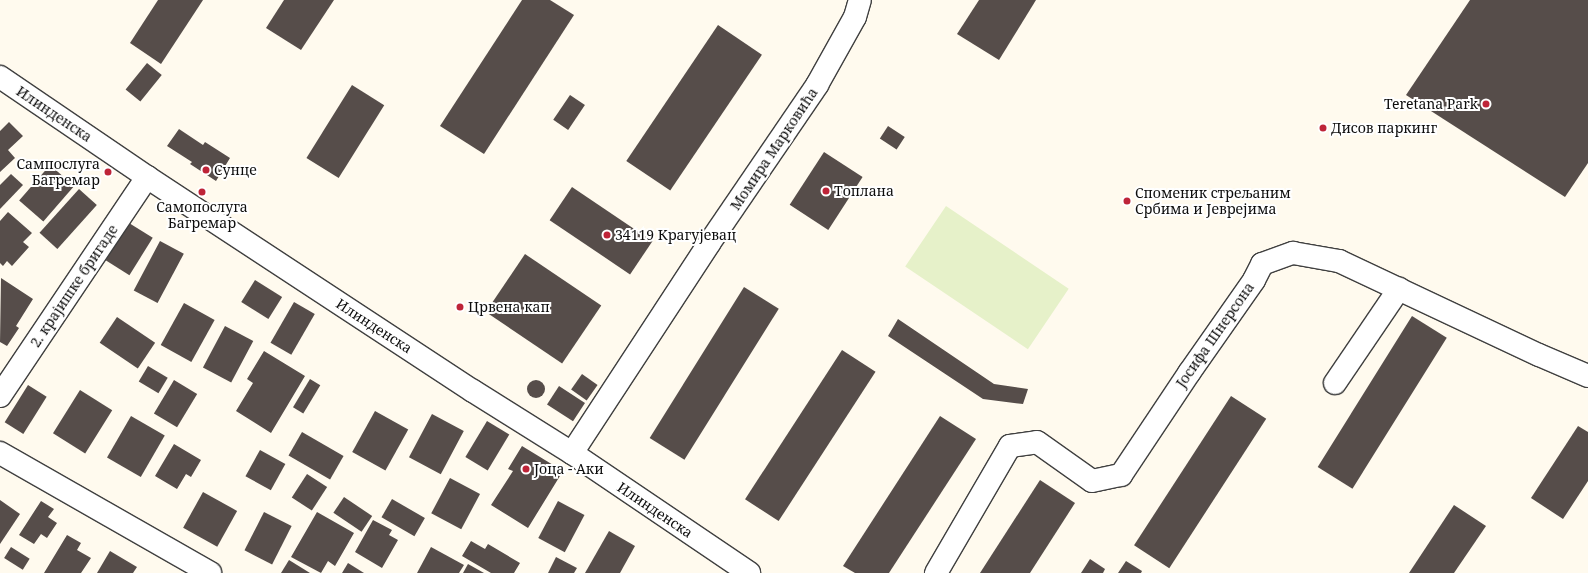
<!DOCTYPE html>
<meta charset="utf-8">
<style>
body{margin:0}
#map{position:relative;width:1588px;height:573px;overflow:hidden;background:#fffaee;font-family:"Noto Serif",serif}
div>[style]{position:absolute}
[style*='--x']{left:calc(var(--x)*1px);top:calc(var(--y)*1px);width:calc(var(--w)*1px);rotate:calc(var(--a)*1deg)}
.pitch>*{inset:0;background:#e6f1c9;transform-origin:0 0}
.building>*{inset:0;background:#564d4a;transform-origin:0 0}
.round{border-radius:50%}
.roads{filter:drop-shadow(1px 0 #404040) drop-shadow(-1px 0 #404040) drop-shadow(0 1px #404040) drop-shadow(0 -1px #404040)}
.minor>*{height:22px;margin:-11px;padding:0 11px;transform-origin:11px;border-radius:11px;background:#fff}
.dots>*{width:11px;height:11px;translate:-50% -50%;box-sizing:border-box;border:2px solid #fff;border-radius:50%}
span{translate:-50% -50%;white-space:nowrap;text-align:center;line-height:1.15;-webkit-text-stroke:4px #fff;paint-order:stroke}
.poi-label{font-size:14px;color:#0d0d0d}
.right{translate:-100% -50%;text-align:right}
.left{translate:0 -50%;text-align:left}
.street-label{font-size:14px;color:#0d0d0d}
</style>
<div id="map">
<div class="pitch">
<i style="left:946px;top:206px;width:148px;height:73px;rotate:34deg"></i>
</div>
<div class="building">
<i style="clip-path:polygon(158px 0,203px 0,161px 64px,130px 43px)"></i>
<i style="clip-path:polygon(284px 0,334px 0,301px 50px,266px 28px)"></i>
<i style="clip-path:polygon(522px 0,550px 0,574px 15px,484px 154px,440px 126px)"></i>
<i style="clip-path:polygon(979px 0,1036px 0,999px 60px,957px 34px)"></i>
<i style="clip-path:polygon(1470px 0,1588px 0,1588px 163px,1565px 197px,1406px 95px)"></i>
<i style="left:718px;top:25px;width:53px;height:164px;rotate:34deg"></i>
<i style="left:147px;top:63px;width:19px;height:34px;rotate:39deg"></i>
<i style="left:352px;top:85px;width:38px;height:86px;rotate:32deg"></i>
<i style="left:570px;top:95px;width:18px;height:30px;rotate:34deg"></i>
<i style="clip-path:polygon(9px 122px,23px 136px,8px 150px,15px 158px,0 172px,0 131px)"></i>
<i style="left:888px;top:126px;width:20px;height:15px;rotate:33deg"></i>
<i style="clip-path:polygon(179px 129px,203px 145px,205px 142px,230px 158px,216px 181px,190px 164px,192px 162px,167px 146px)"></i>
<i style="left:824px;top:152px;width:46px;height:63px;rotate:33deg"></i>
<i style="left:50px;top:165px;width:32px;height:47px;rotate:41deg"></i>
<i style="clip-path:polygon(11px 174px,23px 185px,0 209px,0 185px)"></i>
<i style="left:572px;top:187px;width:97px;height:40px;rotate:34deg"></i>
<i style="left:79px;top:189px;width:24px;height:59px;rotate:42deg"></i>
<i style="clip-path:polygon(8px 212px,32px 233px,23px 242px,29px 247px,12px 266px,7px 261px,3px 266px,0 263px,0 221px)"></i>
<i style="left:129px;top:223px;width:28px;height:44px;rotate:32deg"></i>
<i style="left:160px;top:241px;width:27px;height:56px;rotate:28deg"></i>
<i style="left:525px;top:254px;width:92px;height:70px;rotate:34deg"></i>
<i style="clip-path:polygon(1px 278px,33px 299px,16px 326px,19px 328px,7px 346px,0 342px)"></i>
<i style="left:255px;top:280px;width:32px;height:26px;rotate:32deg"></i>
<i style="left:744px;top:287px;width:41px;height:178px;rotate:32deg"></i>
<i style="left:294px;top:302px;width:24px;height:47px;rotate:30deg"></i>
<i style="left:184px;top:303px;width:35px;height:48px;rotate:29deg"></i>
<i style="left:1412px;top:316px;width:41px;height:178px;rotate:32deg"></i>
<i style="left:117px;top:317px;width:46px;height:31px;rotate:34deg"></i>
<i style="clip-path:polygon(898px 319px,994px 384px,1028px 389px,1023px 404px,983px 399px,888px 336px)"></i>
<i style="left:225px;top:326px;width:32px;height:47px;rotate:28deg"></i>
<i style="left:842px;top:350px;width:40px;height:178px;rotate:33deg"></i>
<i style="clip-path:polygon(264px 351px,305px 376px,271px 433px,236px 411px,253px 383px,247px 379px)"></i>
<i style="left:148px;top:366px;width:23px;height:18px;rotate:31deg"></i>
<i style="left:582px;top:374px;width:19px;height:19px;rotate:35deg"></i>
<i style="left:310px;top:379px;width:12px;height:33px;rotate:31deg"></i>
<i class="round" style="left:527px;top:380px;width:18px;height:18px"></i>
<i style="left:174px;top:380px;width:27px;height:39px;rotate:31deg"></i>
<i style="left:28px;top:385px;width:22px;height:44px;rotate:32deg"></i>
<i style="left:559px;top:386px;width:31px;height:22px;rotate:33deg"></i>
<i style="left:80px;top:390px;width:38px;height:51px;rotate:32deg"></i>
<i style="left:1231px;top:396px;width:42px;height:178px;rotate:33deg"></i>
<i style="left:375px;top:411px;width:38px;height:47px;rotate:29deg"></i>
<i style="left:432px;top:414px;width:36px;height:49px;rotate:28deg"></i>
<i style="left:131px;top:416px;width:39px;height:48px;rotate:30deg"></i>
<i style="clip-path:polygon(940px 416px,976px 439px,889px 573px,855px 573px,843px 566px)"></i>
<i style="left:487px;top:421px;width:26px;height:42px;rotate:31deg"></i>
<i style="clip-path:polygon(1578px 426px,1588px 432px,1588px 481px,1563px 519px,1531px 498px)"></i>
<i style="left:302px;top:432px;width:48px;height:27px;rotate:30deg"></i>
<i style="clip-path:polygon(174px 444px,201px 460px,191px 477px,186px 474px,177px 489px,155px 476px)"></i>
<i style="clip-path:polygon(522px 446px,563px 471px,528px 528px,491px 505px,513px 471px,508px 469px)"></i>
<i style="left:260px;top:450px;width:29px;height:30px;rotate:29deg"></i>
<i style="left:307px;top:474px;width:24px;height:28px;rotate:33deg"></i>
<i style="left:450px;top:478px;width:34px;height:40px;rotate:28deg"></i>
<i style="clip-path:polygon(1040px 480px,1075px 503px,1030px 573px,980px 573px)"></i>
<i style="left:203px;top:492px;width:39px;height:41px;rotate:29deg"></i>
<i style="left:344px;top:497px;width:34px;height:19px;rotate:34deg"></i>
<i style="left:392px;top:499px;width:38px;height:21px;rotate:30deg"></i>
<i style="clip-path:polygon(0 500px,20px 514px,0 544px)"></i>
<i style="clip-path:polygon(41px 501px,54px 509px,48px 517px,57px 523px,47px 538px,41px 534px,34px 544px,19px 535px)"></i>
<i style="left:558px;top:501px;width:30px;height:42px;rotate:28deg"></i>
<i style="clip-path:polygon(1454px 505px,1486px 526px,1454px 573px,1409px 573px)"></i>
<i style="left:264px;top:512px;width:31px;height:43px;rotate:27deg"></i>
<i style="clip-path:polygon(317px 512px,354px 533px,335px 566px,328px 561px,321px 573px,291px 557px)"></i>
<i style="clip-path:polygon(373px 520px,392px 530px,389px 535px,398px 540px,382px 568px,355px 552px)"></i>
<i style="clip-path:polygon(609px 531px,635px 546px,620px 573px,585px 573px)"></i>
<i style="clip-path:polygon(67px 535px,81px 543px,77px 550px,91px 558px,81px 573px,44px 573px)"></i>
<i style="clip-path:polygon(471px 541px,485px 549px,488px 544px,520px 563px,514px 573px,491px 573px,462px 556px)"></i>
<i style="left:11px;top:547px;width:22px;height:13px;rotate:32deg"></i>
<i style="clip-path:polygon(431px 547px,464px 565px,459px 573px,417px 573px)"></i>
<i style="clip-path:polygon(110px 551px,137px 567px,133px 573px,97px 573px)"></i>
<i style="clip-path:polygon(556px 557px,577px 568px,574px 573px,548px 573px)"></i>
<i style="clip-path:polygon(1090px 559px,1105px 569px,1103px 573px,1081px 573px)"></i>
<i style="clip-path:polygon(289px 560px,310px 573px,281px 573px)"></i>
<i style="clip-path:polygon(1126px 561px,1142px 571px,1141px 573px,1118px 573px)"></i>
<i style="clip-path:polygon(348px 563px,364px 573px,342px 573px)"></i>
<i style="clip-path:polygon(468px 564px,484px 573px,463px 573px)"></i>
</div>
<div class="roads">
<div class="minor">
<i style="--x:0;--y:77;--w:178;--a:34.2"></i>
<i style="--x:147;--y:177;--w:390;--a:33.3"></i>
<i style="--x:473;--y:391;--w:117;--a:32.1"></i>
<i style="--x:572;--y:453;--w:214;--a:34.1"></i>
<i style="--x:1335;--y:383;--w:114;--a:-55.8"></i>
<i style="--x:0;--y:396;--w:264;--a:-56.1"></i>
<i style="--x:0;--y:453;--w:242;--a:29.7"></i>
<i style="--x:572;--y:453;--w:252;--a:-56.8"></i>
<i style="--x:710;--y:242;--w:190;--a:-55.7"></i>
<i style="--x:817;--y:85;--w:78;--a:-60.8"></i>
<i style="--x:855;--y:17;--w:18;--a:-74"></i>
<i style="--x:936;--y:573;--w:147;--a:-59.8"></i>
<i style="--x:1010;--y:446;--w:27;--a:-8"></i>
<i style="--x:1037;--y:442;--w:67;--a:35.3"></i>
<i style="--x:1092;--y:481;--w:30;--a:-12"></i>
<i style="--x:1121;--y:475;--w:123;--a:-56.3"></i>
<i style="--x:1189;--y:373;--w:113;--a:-55"></i>
<i style="--x:1254;--y:280;--w:18;--a:-63"></i>
<i style="--x:1262;--y:264;--w:33;--a:-20"></i>
<i style="--x:1293;--y:253;--w:47;--a:9.9"></i>
<i style="--x:1339;--y:261;--w:221;--a:25.2"></i>
<i style="--x:1539;--y:355;--w:53;--a:23.2"></i>
</div>
</div>
<div class="dots">
<i style="left:1486px;top:104px;background:#be2438"></i>
<i style="left:1323px;top:128px;background:#be2438"></i>
<i style="left:206px;top:170px;background:#be2438"></i>
<i style="left:108px;top:172px;background:#be2438"></i>
<i style="left:826px;top:191px;background:#be2438"></i>
<i style="left:202px;top:192px;background:#be2438"></i>
<i style="left:1127px;top:201px;background:#be2438"></i>
<i style="left:607px;top:235px;background:#be2438"></i>
<i style="left:460px;top:307px;background:#be2438"></i>
<i style="left:526px;top:469px;background:#be2438"></i>
</div>
<div class="poi-label">
<span class="right" style="left:1478px;top:104px">Teretana Park</span>
<span class="left" style="left:1331px;top:128px">Дисов паркинг</span>
<span class="right" style="left:100px;top:172px">Сампослуга<br>Багремар</span>
<span class="left" style="left:214px;top:170px">Сунце</span>
<span class="left" style="left:834px;top:191px">Топлана</span>
<span class="left" style="left:1135px;top:201px">Споменик стрељаним<br>Србима и Јеврејима</span>
<span style="left:202px;top:215px">Самопослуга<br>Багремар</span>
<span class="left" style="left:615px;top:235px">34119 Крагујевац</span>
<span class="left" style="left:468px;top:307px">Црвена кап</span>
<span class="left" style="left:534px;top:469px">Јоца - Аки</span>
</div>
<div class="street-label">
<span style="left:54px;top:114px;rotate:34deg">Илинденска</span>
<span style="left:774px;top:149px;rotate:-56deg">Момира Марковића</span>
<span style="left:74px;top:286px;rotate:-56deg">2. крајишке бригаде</span>
<span style="left:374px;top:326px;rotate:33deg">Илинденска</span>
<span style="left:1215px;top:335px;rotate:-55deg">Јосифа Шнерсона</span>
<span style="left:655px;top:510px;rotate:34deg">Илинденска</span>
</div>
</div>
